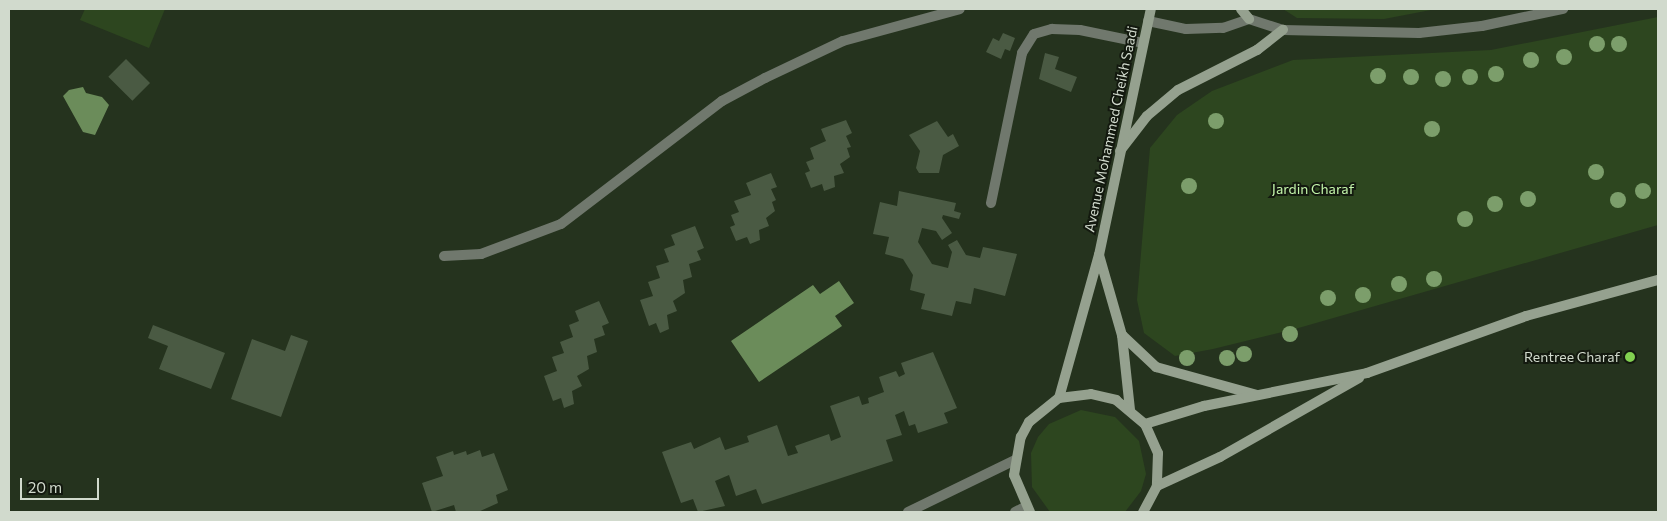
<!DOCTYPE html>
<style>
body{margin:0}
#map{position:relative;width:1667px;height:521px;overflow:hidden;background:#25331e;font-family:Commissioner,sans-serif}
div>[style]{position:absolute}
[style*='--x']{left:calc(var(--x)*1px);top:calc(var(--y)*1px);width:calc(var(--w)*1px);rotate:calc(var(--a)*1deg)}
.green>*{inset:0;background:#2d461f}
.water>*{inset:0;background:#6b8c5a}
.building>*{inset:0;background:#4a5a43;transform-origin:0 0}
.service>*{height:10px;margin:-5px;padding:0 5px;transform-origin:5px;border-radius:5px;background:#70786d}
.minor>*{height:10px;margin:-5px;padding:0 5px;transform-origin:5px;border-radius:5px;background:#70786d}
.tertiary>*{height:10px;margin:-5px;padding:0 5px;transform-origin:5px;border-radius:5px;background:#70786d}
.secondary>*{height:10px;margin:-5px;padding:0 5px;transform-origin:5px;border-radius:5px;background:#95a18f}
.trees>*{width:16px;height:16px;margin:-8px;border-radius:50%;background:#7c9e6b}
.dots>*{width:14px;height:14px;translate:-50% -50%;box-sizing:border-box;border:2px solid #13190f;border-radius:50%}
span{translate:-50% -50%;white-space:nowrap;text-align:center;line-height:1.15;-webkit-text-stroke:4px #13190f;paint-order:stroke}
.street-label{font-size:14px;color:#d1dacd}
.park-label{font-size:14px;color:#c3f5aa}
.poi-label{font-size:14px;color:#d1dacd}
.right{translate:-100% -50%;text-align:right}
.frame{position:absolute;inset:0;border:10px solid #d1dacd;pointer-events:none}
.scale{position:absolute;left:20px;top:478px;width:79px;height:22px;box-sizing:border-box;border:2px solid #d1dacd;border-top:0;padding-left:6px;font-size:15px;line-height:18px;white-space:nowrap;color:#d1dacd;-webkit-text-stroke:4px #13190f;paint-order:stroke}
</style>
<div id="map">
<div class="green">
<i style="clip-path:polygon(85px 9px,165px 9px,149px 48px,80px 20px)"></i>
<i style="clip-path:polygon(1283px 9px,1436px 9px,1384px 19px,1297px 18px)"></i>
<i style="clip-path:polygon(1658px 17px,1658px 225px,1295px 329px,1213px 349px,1175px 356px,1144px 333px,1137px 300px,1150px 148px,1177px 115px,1212px 91px,1293px 60px,1491px 50px)"></i>
<i style="clip-path:polygon(1081px 410px,1115px 417px,1139px 441px,1146px 474px,1141px 491px,1125px 512px,1050px 512px,1032px 487px,1031px 453px,1038px 437px,1049px 424px)"></i>
</div>
<div class="water">
<i style="clip-path:polygon(83px 87px,86px 93px,102px 97px,109px 105px,95px 135px,83px 132px,63px 96px,69px 90px)"></i>
<i style="clip-path:polygon(839px 281px,854px 303px,835px 316px,842px 326px,759px 382px,731px 341px,813px 285px,820px 294px)"></i>
</div>
<div class="building">
<i style="clip-path:polygon(1003px 33px,1015px 38px,1010px 51px,1005px 49px,1001px 59px,986px 52px,993px 38px,999px 41px)"></i>
<i style="clip-path:polygon(1045px 53px,1059px 57px,1055px 69px,1077px 77px,1071px 92px,1039px 79px)"></i>
<i style="left:126px;top:59px;width:34px;height:25px;rotate:45deg"></i>
<i style="clip-path:polygon(846px 120px,852px 133px,846px 136px,851px 147px,847px 148px,850px 157px,840px 164px,844px 173px,834px 176px,835px 187px,824px 191px,822px 184px,811px 188px,805px 173px,810px 171px,806px 162px,814px 159px,810px 148px,826px 141px,821px 129px)"></i>
<i style="clip-path:polygon(937px 121px,948px 137px,953px 134px,959px 146px,943px 155px,939px 173px,919px 173px,916px 168px,920px 151px,909px 135px)"></i>
<i style="clip-path:polygon(771px 173px,777px 187px,771px 189px,776px 200px,772px 202px,775px 211px,766px 218px,769px 226px,759px 230px,760px 240px,750px 244px,747px 237px,736px 241px,730px 227px,735px 225px,731px 215px,739px 212px,734px 201px,751px 195px,746px 183px)"></i>
<i style="clip-path:polygon(899px 191px,956px 203px,954px 211px,961px 213px,959px 219px,943px 215px,942px 218px,952px 233px,942px 240px,936px 231px,922px 228px,918px 242px,932px 264px,948px 268px,952px 252px,948px 245px,957px 240px,966px 255px,980px 258px,983px 247px,1017px 254px,1005px 296px,974px 288px,971px 304px,956px 301px,952px 316px,921px 309px,925px 294px,910px 290px,913px 275px,903px 259px,885px 254px,889px 237px,873px 234px,880px 202px,897px 206px)"></i>
<i style="clip-path:polygon(695px 226px,704px 248px,697px 251px,701px 260px,689px 264px,692px 277px,683px 280px,685px 293px,673px 301px,677px 311px,667px 315px,669px 329px,660px 333px,656px 323px,649px 326px,640px 300px,653px 296px,648px 282px,660px 278px,656px 266px,669px 262px,664px 249px,675px 245px,671px 235px)"></i>
<i style="clip-path:polygon(599px 301px,609px 323px,602px 326px,605px 335px,594px 339px,597px 352px,587px 356px,589px 369px,577px 376px,582px 386px,572px 391px,574px 404px,564px 408px,561px 398px,553px 401px,544px 376px,557px 371px,552px 357px,564px 353px,560px 342px,573px 337px,569px 325px,579px 321px,575px 311px)"></i>
<i style="clip-path:polygon(153px 325px,225px 353px,211px 389px,159px 369px,168px 346px,148px 338px)"></i>
<i style="clip-path:polygon(291px 335px,308px 341px,281px 417px,231px 399px,252px 339px,285px 351px)"></i>
<i style="clip-path:polygon(933px 352px,957px 408px,944px 413px,948px 423px,918px 433px,915px 424px,909px 426px,904px 411px,895px 415px,902px 435px,886px 440px,893px 461px,762px 504px,756px 489px,736px 496px,729px 475px,715px 481px,725px 506px,698px 512px,693px 499px,681px 503px,662px 452px,691px 442px,694px 449px,720px 437px,725px 450px,749px 442px,747px 436px,777px 425px,788px 456px,798px 453px,795px 446px,829px 434px,831px 441px,841px 437px,830px 406px,859px 396px,862px 405px,869px 403px,868px 398px,884px 392px,879px 377px,896px 371px,899px 377px,905px 374px,901px 363px)"></i>
<i style="clip-path:polygon(480px 450px,482px 457px,494px 453px,508px 490px,496px 495px,498px 503px,478px 512px,456px 512px,454px 505px,432px 512px,422px 483px,443px 476px,436px 457px,453px 451px,454px 455px,466px 451px,467px 455px)"></i>
</div>
<div class="service">
<i style="--x:991;--y:203;--w:153;--a:-78.3"></i>
<i style="--x:1022;--y:53;--w:22;--a:-58"></i>
<i style="--x:1034;--y:34;--w:19;--a:-16"></i>
<i style="--x:1052;--y:29;--w:28;--a:2"></i>
<i style="--x:1080;--y:30;--w:64;--a:11.7"></i>
<i style="--x:444;--y:256;--w:37;--a:-3"></i>
<i style="--x:481;--y:254;--w:85;--a:-20.6"></i>
<i style="--x:561;--y:224;--w:203;--a:-37.4"></i>
<i style="--x:722;--y:101;--w:49;--a:-28.1"></i>
<i style="--x:765;--y:78;--w:86;--a:-25.4"></i>
<i style="--x:843;--y:41;--w:121;--a:-15.3"></i>
</div>
<div class="minor">
<i style="--x:1148;--y:21;--w:39;--a:12"></i>
<i style="--x:1186;--y:29;--w:37;--a:-2"></i>
<i style="--x:1223;--y:28;--w:28;--a:-19"></i>
<i style="--x:1249;--y:19;--w:36;--a:18"></i>
<i style="--x:1283;--y:30;--w:136;--a:1.3"></i>
<i style="--x:1419;--y:33;--w:63;--a:-6.3"></i>
<i style="--x:1482;--y:26;--w:83;--a:-11.9"></i>
</div>
<div class="tertiary">
<i style="--x:908;--y:512;--w:119;--a:-25.9"></i>
<i style="--x:1015;--y:512;--w:11;--a:-27"></i>
</div>
<div class="secondary">
<i style="--x:1241;--y:9;--w:13;--a:51"></i>
<i style="--x:1120;--y:151;--w:44;--a:-52.4"></i>
<i style="--x:1147;--y:116;--w:40;--a:-40"></i>
<i style="--x:1178;--y:90;--w:89;--a:-26.9"></i>
<i style="--x:1257;--y:50;--w:33;--a:-38"></i>
<i style="--x:1099;--y:255;--w:83;--a:74"></i>
<i style="--x:1122;--y:335;--w:75;--a:83.9"></i>
<i style="--x:1122;--y:335;--w:47;--a:43.3"></i>
<i style="--x:1156;--y:367;--w:105;--a:15.5"></i>
<i style="--x:1059;--y:398;--w:148;--a:-74.4"></i>
<i style="--x:1099;--y:255;--w:251;--a:-78.1"></i>
<i style="--x:1145;--y:424;--w:62;--a:-17"></i>
<i style="--x:1204;--y:406;--w:166;--a:-11.4"></i>
<i style="--x:1367;--y:373;--w:169;--a:-19.7"></i>
<i style="--x:1526;--y:316;--w:137;--a:-15.3"></i>
<i style="--x:1157;--y:486;--w:69;--a:-24.7"></i>
<i style="--x:1220;--y:457;--w:160;--a:-29.6"></i>
<i style="--x:1030;--y:512;--w:40;--a:-113.4"></i>
<i style="--x:1014;--y:475;--w:39;--a:-80"></i>
<i style="--x:1021;--y:437;--w:17;--a:-62"></i>
<i style="--x:1029;--y:422;--w:38;--a:-39"></i>
<i style="--x:1059;--y:398;--w:32;--a:-7"></i>
<i style="--x:1091;--y:394;--w:26;--a:13"></i>
<i style="--x:1116;--y:400;--w:38;--a:40"></i>
<i style="--x:1145;--y:424;--w:32;--a:66"></i>
<i style="--x:1158;--y:453;--w:33;--a:92"></i>
<i style="--x:1157;--y:486;--w:30;--a:118"></i>
</div>
<div class="trees">
<i style="left:1597px;top:44px"></i>
<i style="left:1619px;top:44px"></i>
<i style="left:1564px;top:57px"></i>
<i style="left:1531px;top:60px"></i>
<i style="left:1496px;top:74px"></i>
<i style="left:1378px;top:76px"></i>
<i style="left:1411px;top:77px"></i>
<i style="left:1470px;top:77px"></i>
<i style="left:1443px;top:79px"></i>
<i style="left:1216px;top:121px"></i>
<i style="left:1432px;top:129px"></i>
<i style="left:1596px;top:172px"></i>
<i style="left:1189px;top:186px"></i>
<i style="left:1643px;top:191px"></i>
<i style="left:1528px;top:199px"></i>
<i style="left:1618px;top:200px"></i>
<i style="left:1495px;top:204px"></i>
<i style="left:1465px;top:219px"></i>
<i style="left:1434px;top:279px"></i>
<i style="left:1399px;top:284px"></i>
<i style="left:1363px;top:295px"></i>
<i style="left:1328px;top:298px"></i>
<i style="left:1290px;top:334px"></i>
<i style="left:1244px;top:354px"></i>
<i style="left:1187px;top:358px"></i>
<i style="left:1227px;top:358px"></i>
</div>
<div class="dots">
<i style="left:1630px;top:357px;background:#81d050"></i>
</div>
<div class="street-label">
<span style="left:1111px;top:129px;rotate:-78deg">Avenue Mohammed Cheikh Saadi</span>
</div>
<div class="park-label">
<span style="left:1313px;top:189px">Jardin Charaf</span>
</div>
<div class="poi-label">
<span class="right" style="left:1620px;top:357px">Rentree Charaf</span>
</div>
<div class="frame"></div>
<div class="scale">20 m</div>
</div>
